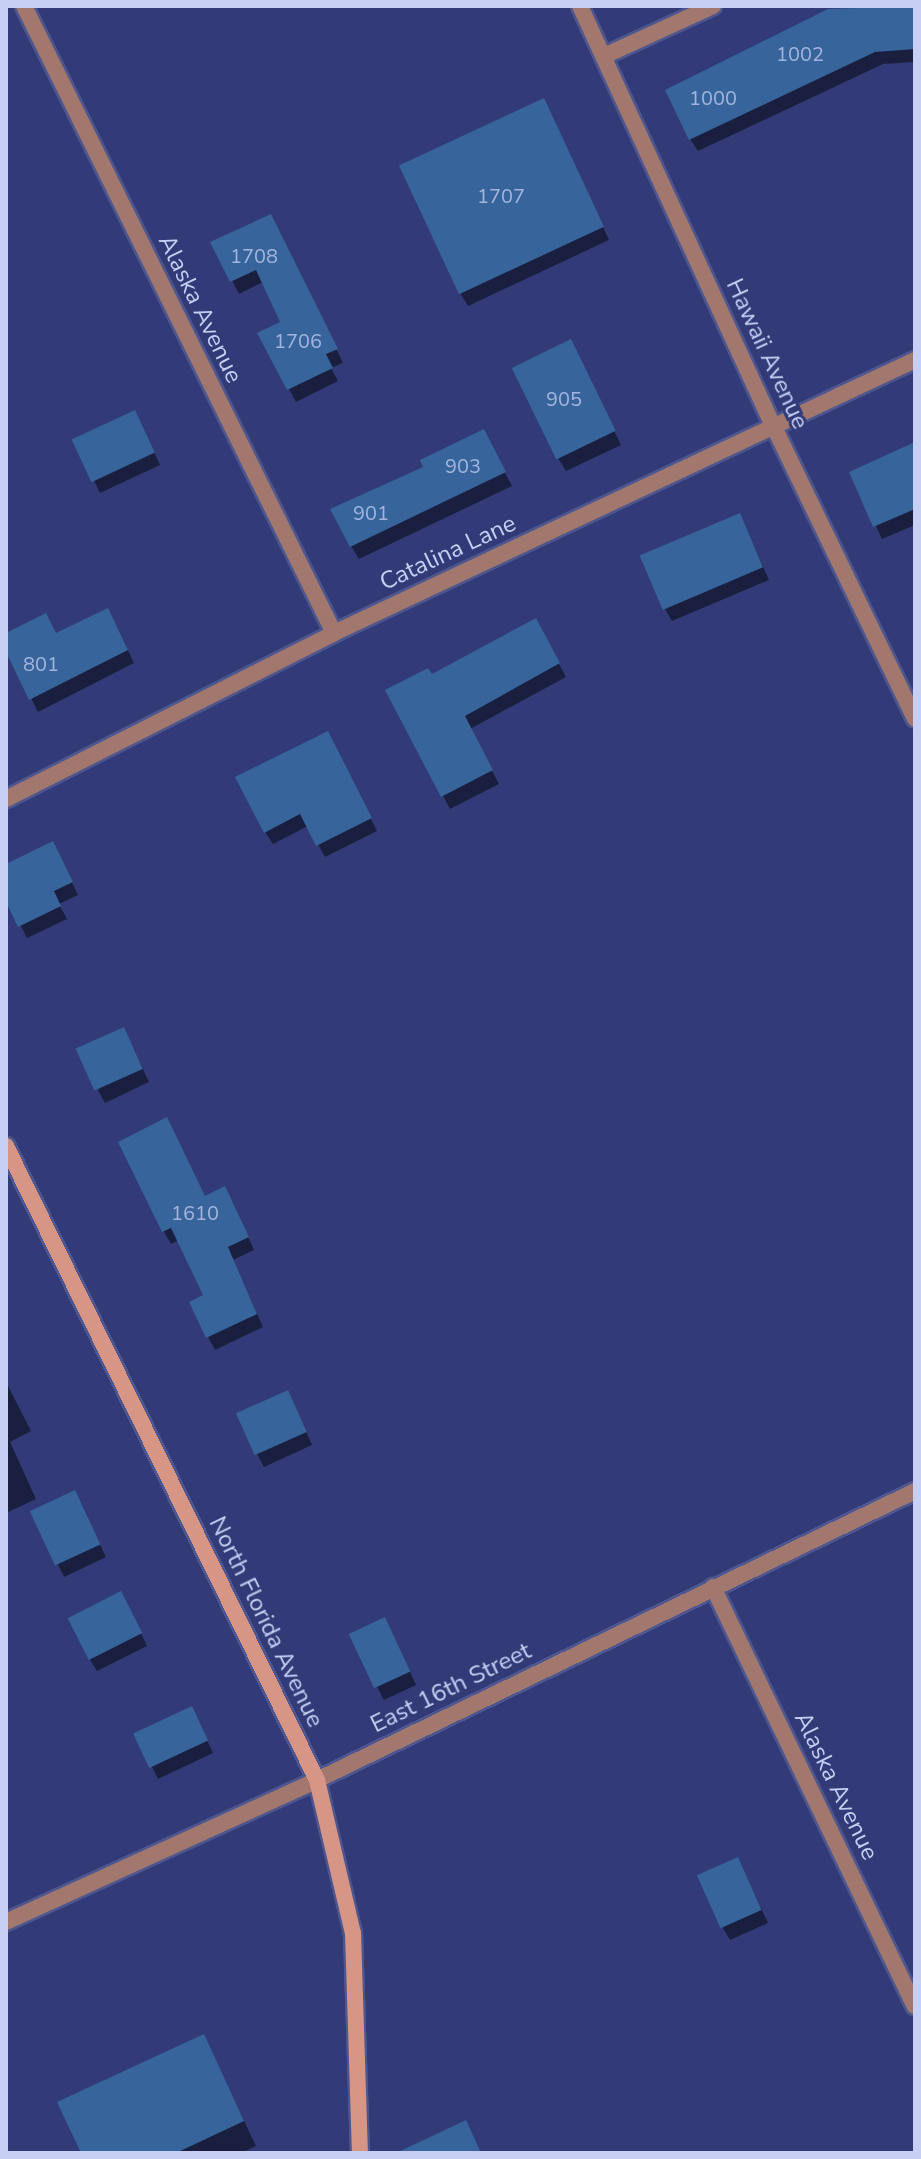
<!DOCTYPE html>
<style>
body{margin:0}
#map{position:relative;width:921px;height:2159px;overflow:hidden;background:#323b77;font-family:"Nunito Sans",sans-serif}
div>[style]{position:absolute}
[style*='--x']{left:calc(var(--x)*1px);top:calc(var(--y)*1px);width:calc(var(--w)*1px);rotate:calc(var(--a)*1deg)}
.shadow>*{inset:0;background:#0007}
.building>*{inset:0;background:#36649b;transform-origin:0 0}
.roads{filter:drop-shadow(2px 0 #4d568e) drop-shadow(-2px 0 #4d568e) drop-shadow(0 2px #4d568e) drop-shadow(0 -2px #4d568e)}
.minor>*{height:16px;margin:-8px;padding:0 8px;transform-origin:8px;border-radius:8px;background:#a2786e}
.tertiary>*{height:16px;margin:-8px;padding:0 8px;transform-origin:8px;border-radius:8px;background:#a2786e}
.secondary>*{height:16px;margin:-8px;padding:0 8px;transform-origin:8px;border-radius:8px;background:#d79585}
span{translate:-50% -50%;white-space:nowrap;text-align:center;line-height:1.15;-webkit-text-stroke:6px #323b77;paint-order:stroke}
.number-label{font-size:20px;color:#a3b5de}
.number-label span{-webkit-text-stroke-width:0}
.street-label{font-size:24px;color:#c7d0f4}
.frame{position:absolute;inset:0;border:8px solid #c7d0f4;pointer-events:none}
</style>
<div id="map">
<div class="shadow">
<i style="clip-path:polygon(915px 6px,915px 62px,883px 64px,698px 151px,690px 139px)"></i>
<i style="clip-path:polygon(550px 113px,609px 240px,468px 306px,460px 293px)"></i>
<i style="clip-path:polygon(278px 229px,343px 363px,331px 368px,338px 381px,296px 402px,289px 389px,282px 323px,263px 282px,239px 294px,213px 243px)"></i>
<i style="clip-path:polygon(577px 354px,621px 445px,566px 471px,558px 458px)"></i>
<i style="clip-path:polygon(142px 425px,160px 465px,100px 493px,75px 441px)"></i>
<i style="clip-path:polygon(490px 444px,512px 486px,359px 559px,351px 546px)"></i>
<i style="clip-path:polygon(915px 444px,915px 525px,882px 539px,851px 473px)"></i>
<i style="clip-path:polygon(746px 528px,769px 580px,672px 621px,665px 609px)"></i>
<i style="clip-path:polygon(535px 620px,566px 677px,470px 729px,499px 784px,450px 809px,388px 691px,431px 677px)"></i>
<i style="clip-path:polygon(115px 623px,134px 663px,38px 712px,6px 647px,6px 635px,56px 635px)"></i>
<i style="clip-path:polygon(334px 746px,377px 831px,325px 857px,308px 826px,273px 844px,265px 832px)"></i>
<i style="clip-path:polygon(59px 856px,78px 895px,59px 904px,67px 919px,27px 938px,6px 897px,6px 866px)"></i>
<i style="clip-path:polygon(130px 1042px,149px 1082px,105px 1103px,98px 1090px)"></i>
<i style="clip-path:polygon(121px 1142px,205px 1198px,232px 1201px,254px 1250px,233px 1260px,263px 1327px,215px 1350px,208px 1337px,205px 1296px,179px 1240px,171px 1244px,164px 1232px)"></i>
<i style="clip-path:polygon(6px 1382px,31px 1431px,10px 1442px,36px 1499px,6px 1513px)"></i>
<i style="clip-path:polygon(294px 1405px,312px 1445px,264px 1467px,257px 1454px)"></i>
<i style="clip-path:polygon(81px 1506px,106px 1557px,64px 1577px,33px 1513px)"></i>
<i style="clip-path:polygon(128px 1606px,147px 1646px,97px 1671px,89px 1658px)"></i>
<i style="clip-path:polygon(392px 1632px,416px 1685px,384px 1700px,377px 1687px)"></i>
<i style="clip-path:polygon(198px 1721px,213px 1753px,158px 1779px,136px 1734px)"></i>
<i style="clip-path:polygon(744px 1872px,768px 1923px,730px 1940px,723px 1928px)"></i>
<i style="clip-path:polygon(203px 2036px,256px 2146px,241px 2153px,83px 2153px)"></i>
</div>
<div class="building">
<i style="clip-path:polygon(915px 6px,915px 49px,875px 52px,689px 140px,665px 90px,828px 9px)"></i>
<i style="left:544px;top:98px;width:142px;height:160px;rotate:65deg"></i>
<i style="clip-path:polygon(271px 214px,338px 349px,326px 354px,333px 368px,287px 390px,257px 333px,280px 322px,256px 270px,230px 282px,210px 242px)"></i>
<i style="left:571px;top:339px;width:102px;height:66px;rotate:64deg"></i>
<i style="left:135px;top:410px;width:47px;height:70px;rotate:65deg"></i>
<i style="clip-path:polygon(484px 429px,506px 472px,350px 547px,330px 509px,423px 467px,420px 460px)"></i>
<i style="clip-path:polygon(915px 442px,915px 509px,873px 527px,849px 472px)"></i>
<i style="left:740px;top:513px;width:59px;height:109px;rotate:67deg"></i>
<i style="clip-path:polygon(108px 608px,128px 650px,29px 700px,6px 652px,6px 633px,46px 613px,56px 633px)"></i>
<i style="clip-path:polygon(536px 618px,560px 663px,465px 716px,493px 770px,441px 797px,385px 690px,428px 668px,432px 674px)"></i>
<i style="clip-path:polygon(328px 731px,372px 818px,316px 846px,300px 814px,264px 833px,235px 777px)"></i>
<i style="clip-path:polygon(53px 841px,73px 882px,54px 891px,61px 906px,18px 927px,6px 902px,6px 864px)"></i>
<i style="left:124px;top:1027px;width:46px;height:53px;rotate:66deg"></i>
<i style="clip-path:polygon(167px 1117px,205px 1196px,225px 1186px,249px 1237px,228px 1247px,257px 1314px,206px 1338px,189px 1302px,203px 1295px,171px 1228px,162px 1232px,118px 1142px)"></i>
<i style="left:288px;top:1390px;width:46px;height:57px;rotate:66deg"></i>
<i style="left:75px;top:1490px;width:60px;height:50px;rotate:65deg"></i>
<i style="left:121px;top:1591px;width:47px;height:60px;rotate:63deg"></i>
<i style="left:385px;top:1617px;width:60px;height:40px;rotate:65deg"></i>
<i style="left:192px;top:1706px;width:38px;height:65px;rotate:65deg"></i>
<i style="left:738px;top:1857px;width:58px;height:45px;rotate:66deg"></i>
<i style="clip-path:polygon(204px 2034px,244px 2121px,176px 2153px,81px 2153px,57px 2102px)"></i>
<i style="clip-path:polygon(466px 2120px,481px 2153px,396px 2153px)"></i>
</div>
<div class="roads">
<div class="minor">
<i style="--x:24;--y:6;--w:699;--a:63.69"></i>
<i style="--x:580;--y:6;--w:461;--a:65.3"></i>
<i style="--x:773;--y:425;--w:326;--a:64.2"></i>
<i style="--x:604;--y:56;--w:120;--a:-24.6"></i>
<i style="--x:6;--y:799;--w:368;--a:-26.8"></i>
<i style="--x:334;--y:633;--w:642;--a:-25.17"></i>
<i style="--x:713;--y:1587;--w:465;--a:64.3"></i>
</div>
<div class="tertiary">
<i style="--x:6;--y:1922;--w:342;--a:-24.5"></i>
<i style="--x:317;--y:1780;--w:664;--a:-25.79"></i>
</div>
<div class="secondary">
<i style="--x:6;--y:1146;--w:706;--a:63.87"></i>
<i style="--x:317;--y:1780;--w:157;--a:76.8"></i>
<i style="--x:353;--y:1933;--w:220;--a:88.2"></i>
</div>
</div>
<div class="number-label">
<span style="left:800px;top:54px">1002</span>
<span style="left:713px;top:98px">1000</span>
<span style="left:501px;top:196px">1707</span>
<span style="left:254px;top:256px">1708</span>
<span style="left:298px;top:341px">1706</span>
<span style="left:564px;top:399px">905</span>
<span style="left:463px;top:466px">903</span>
<span style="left:371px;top:513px">901</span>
<span style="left:41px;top:664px">801</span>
<span style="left:195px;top:1213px">1610</span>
</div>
<div class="street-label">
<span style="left:200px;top:309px;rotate:64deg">Alaska Avenue</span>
<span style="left:767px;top:354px;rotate:65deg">Hawaii Avenue</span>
<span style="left:448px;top:553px;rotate:-25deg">Catalina Lane</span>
<span style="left:266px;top:1622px;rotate:64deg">North Florida Avenue</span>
<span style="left:451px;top:1688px;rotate:-26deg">East 16th Street</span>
<span style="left:836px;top:1786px;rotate:64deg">Alaska Avenue</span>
</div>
<div class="frame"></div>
</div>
